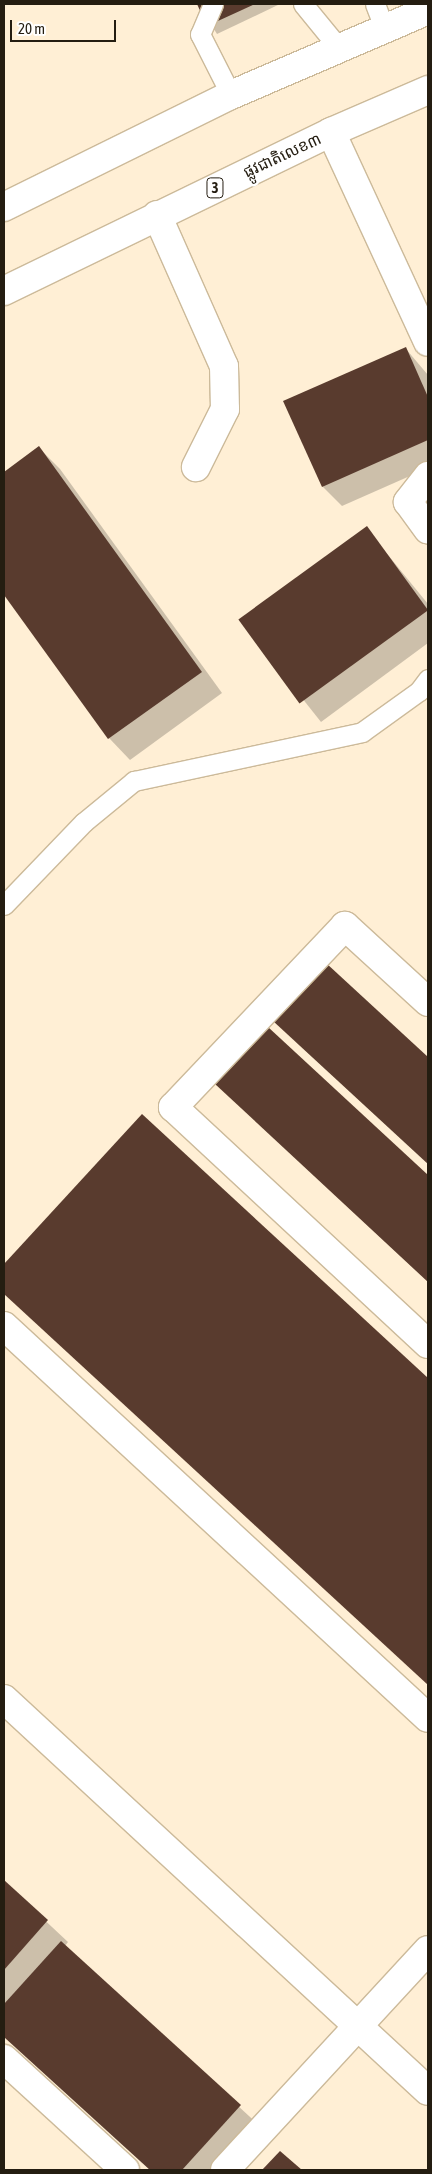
<!DOCTYPE html>
<meta charset="utf-8">
<style>
body{margin:0}
#map{position:relative;width:432px;height:2174px;overflow:hidden;background:#ffefd5;font-family:"Asap Condensed","Noto Sans Khmer",sans-serif}
div>[style]{position:absolute}
[style*='--x']{left:calc(var(--x)*1px);top:calc(var(--y)*1px);width:calc(var(--w)*1px);rotate:calc(var(--a)*1deg)}
.shadow>*{inset:0;background:#0003}
.building>*{inset:0;background:#593b2e;transform-origin:0 0}
.roads{filter:drop-shadow(1px 0 #ccba9a) drop-shadow(-1px 0 #ccba9a) drop-shadow(0 1px #ccba9a) drop-shadow(0 -1px #ccba9a)}
.lane>*{height:19px;margin:-9.5px;padding:0 9.5px;transform-origin:9.5px;border-radius:9.5px;background:#fff}
.street>*{height:28px;margin:-14px;padding:0 14px;transform-origin:14px;border-radius:14px;background:#fff}
.highway>*{height:28px;margin:-14px;padding:0 14px;transform-origin:14px;border-radius:14px;background:#fff}
span{translate:-50% -50%;white-space:nowrap;text-align:center;line-height:1.15;-webkit-text-stroke:5px #fff;paint-order:stroke}
.shield-label span{padding:1px 4px;background:#fff;border:1px solid;border-radius:4px;-webkit-text-stroke-width:0}
.shield-label{font-size:15px;color:#241d11;font-weight:700}
.street-label{font-size:16px;color:#241d11}
.frame{position:absolute;inset:0;border:5px solid #241d11;pointer-events:none}
.scale{position:absolute;left:10px;top:20px;width:106px;height:22px;box-sizing:border-box;border:2px solid #241d11;border-top:0;padding-left:6px;font-size:15px;line-height:18px;white-space:nowrap;color:#241d11;-webkit-text-stroke:4px #fff;paint-order:stroke}
</style>
<div id="map">
<div class="shadow">
<i style="clip-path:polygon(198px 4px,280px 4px,217px 34px)"></i>
<i style="clip-path:polygon(406px 349px,428px 375px,428px 468px,342px 506px,323px 487px)"></i>
<i style="clip-path:polygon(39px 448px,60px 469px,222px 693px,130px 760px,109px 738px,4px 593px,4px 474px)"></i>
<i style="clip-path:polygon(366px 528px,428px 604px,428px 643px,321px 722px,241px 621px)"></i>
<i style="clip-path:polygon(326px 964px,428px 1059px,428px 1164px,296px 1042px)"></i>
<i style="clip-path:polygon(268px 1028px,428px 1177px,428px 1282px,217px 1084px)"></i>
<i style="clip-path:polygon(142px 1116px,428px 1380px,428px 1684px,4px 1293px,4px 1266px)"></i>
<i style="clip-path:polygon(4px 1882px,68px 1942px,65px 1946px,261px 2127px,222px 2170px,150px 2170px,4px 2037px)"></i>
</div>
<div class="building">
<i style="clip-path:polygon(197px 4px,255px 4px,207px 26px)"></i>
<i style="clip-path:polygon(406px 347px,428px 397px,428px 440px,322px 487px,283px 401px)"></i>
<i style="clip-path:polygon(39px 446px,202px 672px,108px 739px,4px 595px,4px 472px)"></i>
<i style="left:367px;top:526px;width:104px;height:159px;rotate:54deg"></i>
<i style="clip-path:polygon(326px 963px,428px 1057px,428px 1164px,273px 1021px)"></i>
<i style="clip-path:polygon(268px 1027px,428px 1175px,428px 1282px,215px 1084px)"></i>
<i style="clip-path:polygon(142px 1114px,428px 1378px,428px 1685px,4px 1294px,4px 1264px)"></i>
<i style="clip-path:polygon(4px 1880px,48px 1920px,4px 1970px)"></i>
<i style="clip-path:polygon(61px 1941px,241px 2105px,182px 2170px,150px 2170px,4px 2037px,4px 2004px)"></i>
<i style="clip-path:polygon(280px 2151px,302px 2170px,262px 2170px)"></i>
</div>
<div class="roads">
<div class="lane">
<i style="--x:213;--y:4;--w:33;--a:113"></i>
<i style="--x:200;--y:34;--w:68;--a:63.1"></i>
<i style="--x:303;--y:4;--w:57;--a:50.7"></i>
<i style="--x:375;--y:4;--w:28;--a:69"></i>
<i style="--x:4;--y:905;--w:115;--a:-46.1"></i>
<i style="--x:84;--y:822;--w:65;--a:-39.4"></i>
<i style="--x:134;--y:781;--w:233;--a:-12.1"></i>
<i style="--x:362;--y:732;--w:70;--a:-35.7"></i>
<i style="--x:419;--y:691;--w:15;--a:-53"></i>
</div>
<div class="street">
<i style="--x:331;--y:132;--w:231;--a:65.2"></i>
<i style="--x:157;--y:215;--w:165;--a:66.1"></i>
<i style="--x:224;--y:366;--w:43;--a:88.7"></i>
<i style="--x:225;--y:409;--w:65;--a:116.6"></i>
<i style="--x:428;--y:476;--w:33;--a:128"></i>
<i style="--x:408;--y:502;--w:34;--a:54"></i>
<i style="--x:428;--y:1002;--w:113;--a:-137.5"></i>
<i style="--x:345;--y:926;--w:250;--a:133.5"></i>
<i style="--x:173;--y:1107;--w:348;--a:42.9"></i>
<i style="--x:4;--y:1326;--w:577;--a:42.75"></i>
<i style="--x:4;--y:1699;--w:577;--a:42.75"></i>
<i style="--x:4;--y:2059;--w:164;--a:42.5"></i>
<i style="--x:225;--y:2170;--w:299;--a:-47.3"></i>
</div>
<div class="highway">
<i style="--x:4;--y:207;--w:253;--a:-26.3"></i>
<i style="--x:231;--y:95;--w:215;--a:-23.3"></i>
<i style="--x:4;--y:291;--w:364;--a:-25.9"></i>
<i style="--x:331;--y:132;--w:106;--a:-23.4"></i>
</div>
</div>
<div class="shield-label">
<span style="left:215px;top:188px">3</span>
</div>
<div class="street-label">
<span style="left:282px;top:155px;rotate:-25deg">ផ្លូវជាតិលេខ៣</span>
</div>
<div class="frame"></div>
<div class="scale">20 m</div>
</div>
